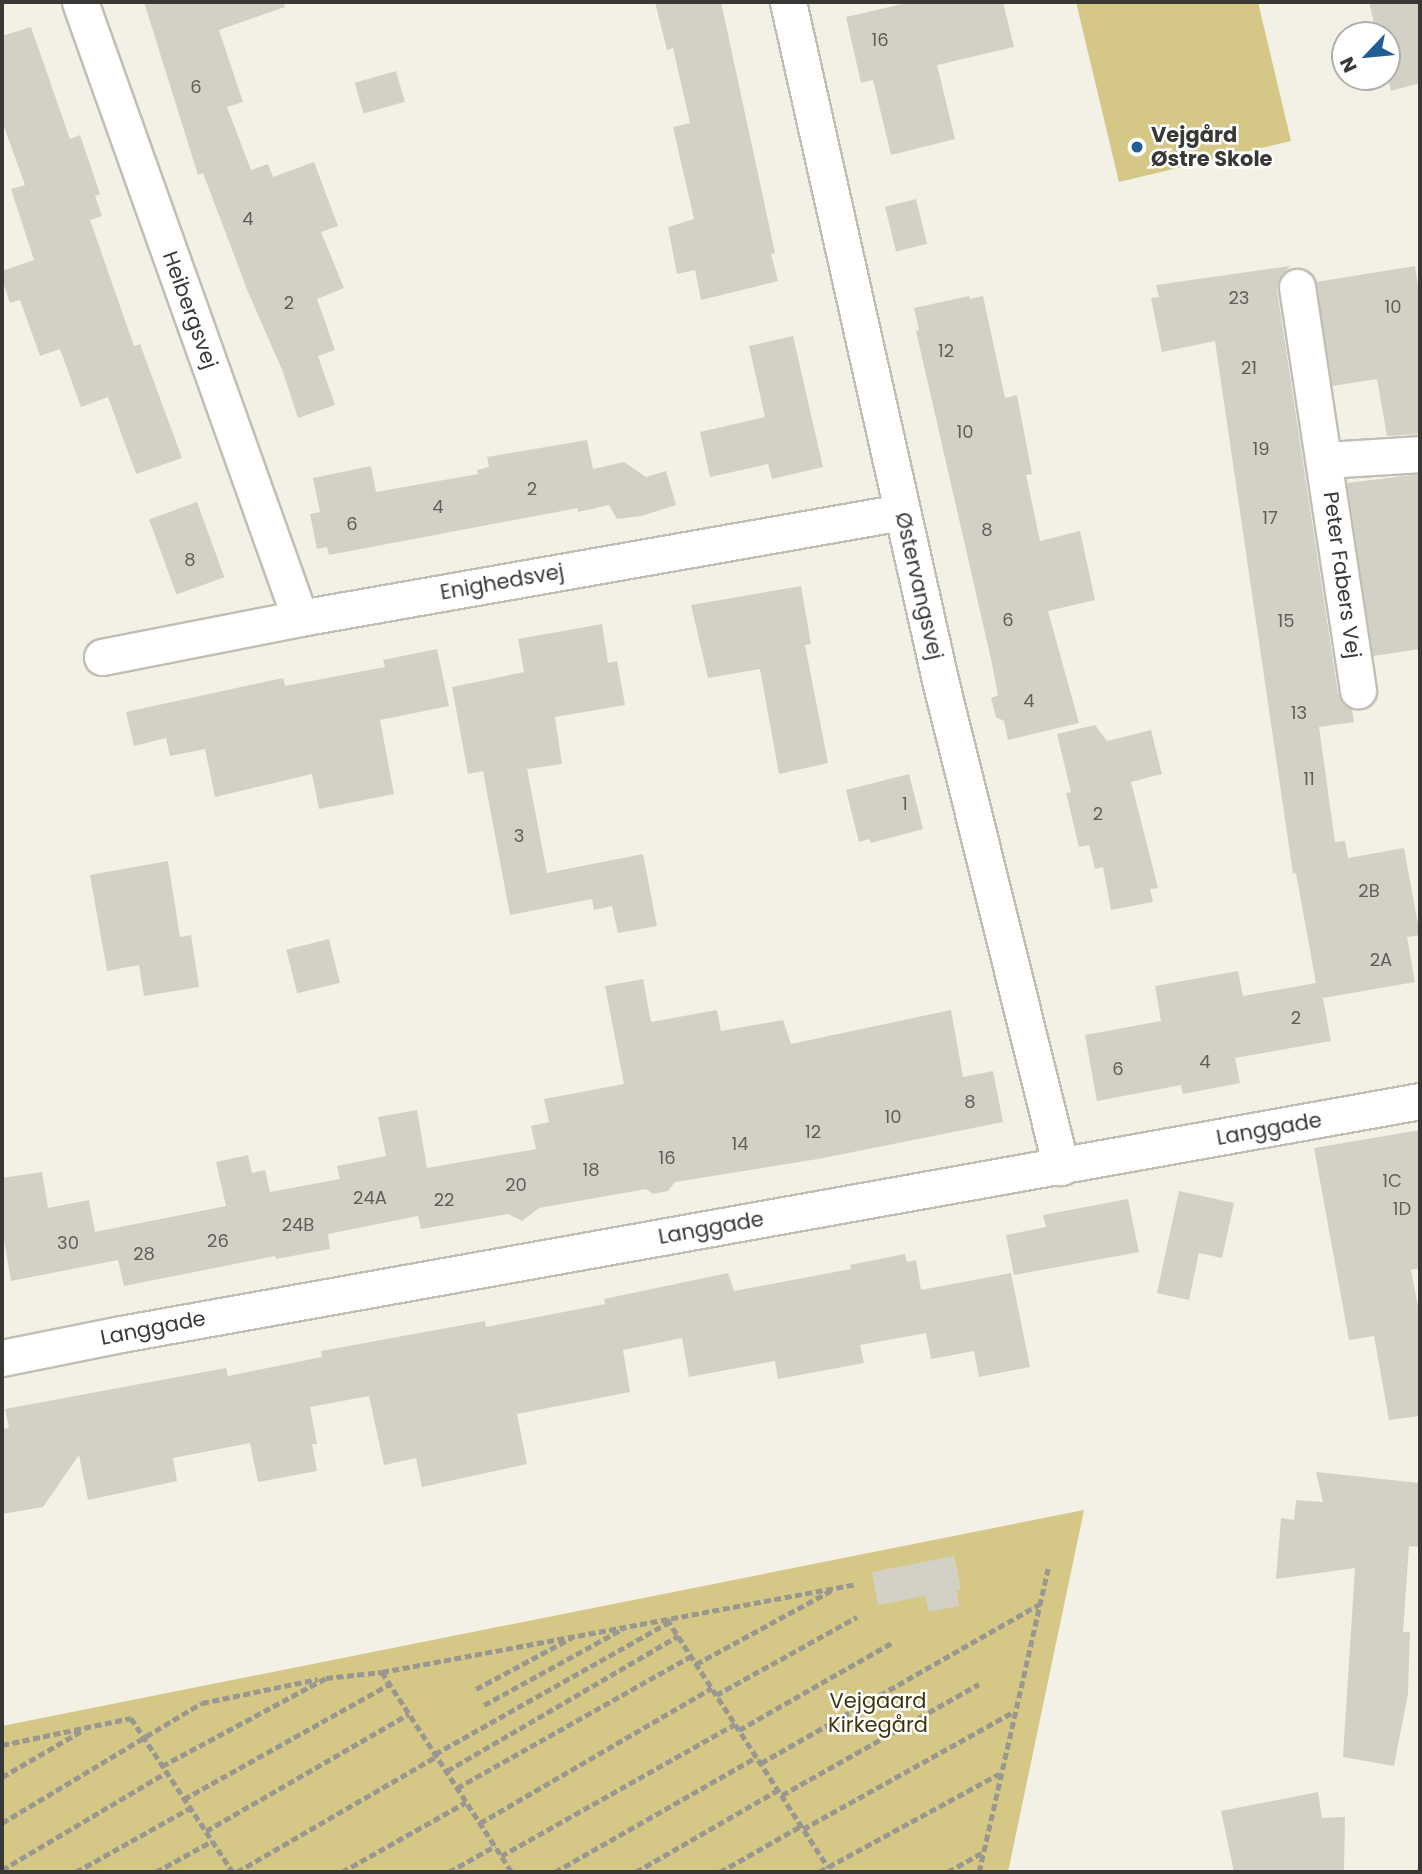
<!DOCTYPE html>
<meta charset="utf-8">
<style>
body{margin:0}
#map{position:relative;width:1422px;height:1874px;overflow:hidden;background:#f3f1e6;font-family:Poppins,sans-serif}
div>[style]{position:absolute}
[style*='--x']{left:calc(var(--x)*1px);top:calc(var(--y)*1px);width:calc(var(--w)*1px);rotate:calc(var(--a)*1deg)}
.green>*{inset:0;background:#d5c786}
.building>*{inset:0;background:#d3d1c6;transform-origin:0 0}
.path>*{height:4.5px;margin-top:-2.25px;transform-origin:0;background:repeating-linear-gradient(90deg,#99978f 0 7px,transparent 0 10.5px)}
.roads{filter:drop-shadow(2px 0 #c1bfb4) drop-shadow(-2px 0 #c1bfb4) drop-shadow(0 2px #c1bfb4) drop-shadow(0 -2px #c1bfb4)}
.street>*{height:35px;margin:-17.5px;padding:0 17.5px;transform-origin:17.5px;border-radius:17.5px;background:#fff}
.dots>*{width:19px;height:19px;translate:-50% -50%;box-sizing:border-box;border:4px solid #fff;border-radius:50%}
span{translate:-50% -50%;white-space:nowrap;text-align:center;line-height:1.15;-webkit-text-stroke:5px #fff;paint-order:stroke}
.number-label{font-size:18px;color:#605e58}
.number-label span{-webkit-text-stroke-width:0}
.poi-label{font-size:21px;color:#393834;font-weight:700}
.left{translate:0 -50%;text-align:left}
.street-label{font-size:21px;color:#393834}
.park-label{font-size:21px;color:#3e350c}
.frame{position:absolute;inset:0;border:4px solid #393834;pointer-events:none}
.north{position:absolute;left:1331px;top:21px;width:70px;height:70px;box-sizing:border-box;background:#fff;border:2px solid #b0afae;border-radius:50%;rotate:244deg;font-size:19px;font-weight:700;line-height:28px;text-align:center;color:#393834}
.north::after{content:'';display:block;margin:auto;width:24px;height:32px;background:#1f5f95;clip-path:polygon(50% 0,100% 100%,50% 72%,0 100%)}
</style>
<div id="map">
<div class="green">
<i style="clip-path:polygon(1076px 2px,1258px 2px,1291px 141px,1119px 182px)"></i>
<i style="clip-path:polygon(1084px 1510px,1008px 1872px,2px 1872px,2px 1726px)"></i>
</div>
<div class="building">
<i style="clip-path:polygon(144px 2px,284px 2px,285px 7px,219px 30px,243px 102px,227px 107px,251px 170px,268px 164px,273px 177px,314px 162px,338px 226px,321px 232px,344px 288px,317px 299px,335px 350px,318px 356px,335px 405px,298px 418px,283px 372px,248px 292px,203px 173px,198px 175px)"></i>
<i style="clip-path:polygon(655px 2px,721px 2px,775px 253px,771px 254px,778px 281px,701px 300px,695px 270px,677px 274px,668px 227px,694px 219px,673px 127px,690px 123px,673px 48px,667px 50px)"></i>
<i style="clip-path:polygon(911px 2px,1003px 2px,1014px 47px,937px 65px,955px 139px,891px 155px,873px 80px,861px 83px,846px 17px)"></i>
<i style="clip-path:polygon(1369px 2px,1420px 2px,1420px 83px,1391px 91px,1387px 73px,1387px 35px,1377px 35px)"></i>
<i style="clip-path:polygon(31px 27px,70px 139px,80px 135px,100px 194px,95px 196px,102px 216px,90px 220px,134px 346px,140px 344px,182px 458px,136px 474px,108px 397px,81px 407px,60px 349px,40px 356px,20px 300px,10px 303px,2px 279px,2px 271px,34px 260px,11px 189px,25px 185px,2px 121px,2px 36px)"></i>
<i style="left:396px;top:71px;width:32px;height:43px;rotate:74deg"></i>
<i style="left:916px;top:199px;width:46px;height:32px;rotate:76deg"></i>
<i style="clip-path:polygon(1290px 266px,1279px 279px,1277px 290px,1338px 693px,1343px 703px,1352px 709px,1354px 722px,1319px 727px,1335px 842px,1345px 841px,1348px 858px,1404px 848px,1420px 935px,1407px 937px,1415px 982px,1323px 998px,1331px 1041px,1235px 1058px,1240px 1083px,1183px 1094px,1181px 1085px,1097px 1101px,1085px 1035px,1161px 1021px,1155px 986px,1238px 971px,1243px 996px,1316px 983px,1296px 873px,1293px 874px,1215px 341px,1162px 352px,1151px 298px,1159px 297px,1156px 285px)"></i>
<i style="clip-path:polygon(1415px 266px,1420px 299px,1420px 434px,1387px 436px,1377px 379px,1332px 386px,1316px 282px)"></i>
<i style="clip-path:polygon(969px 296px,970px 299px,983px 296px,1005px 398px,1017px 395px,1032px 474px,1026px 475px,1040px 541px,1080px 531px,1095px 600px,1048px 611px,1079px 723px,1008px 740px,1004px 721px,996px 717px,991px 698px,998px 695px,991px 659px,916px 331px,919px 330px,914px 308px)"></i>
<i style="clip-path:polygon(793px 336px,823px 467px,772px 479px,768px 464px,710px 477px,700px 432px,765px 417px,749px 346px)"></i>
<i style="clip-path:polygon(587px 440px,593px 469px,624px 462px,646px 477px,666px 471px,676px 505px,641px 516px,617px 519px,609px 505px,578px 512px,578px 508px,329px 555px,327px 547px,317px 549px,310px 514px,320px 512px,313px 478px,371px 466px,376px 492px,478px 474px,477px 470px,489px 467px,487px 457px)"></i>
<i style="clip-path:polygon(1420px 474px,1420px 649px,1373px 656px,1347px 483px)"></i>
<i style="left:197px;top:502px;width:80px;height:51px;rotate:70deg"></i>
<i style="clip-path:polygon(801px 586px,811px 644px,805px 645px,828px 763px,779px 774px,760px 669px,708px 678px,691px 605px)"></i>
<i style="clip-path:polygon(602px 624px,608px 663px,617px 661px,625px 705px,555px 717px,562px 764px,527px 769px,547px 873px,643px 854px,657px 926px,618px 933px,612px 906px,594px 910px,592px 899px,510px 915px,483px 771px,468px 774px,452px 687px,524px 672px,518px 639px)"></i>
<i style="clip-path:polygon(437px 649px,449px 706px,380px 720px,394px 794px,319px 809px,312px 774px,215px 797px,205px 749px,170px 756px,166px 738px,134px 746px,126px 712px,283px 678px,285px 686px,385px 667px,383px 660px)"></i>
<i style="clip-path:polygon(1095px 725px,1107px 741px,1151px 730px,1162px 774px,1131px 782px,1158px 888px,1150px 889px,1153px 902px,1111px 910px,1103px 867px,1095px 869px,1089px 845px,1079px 847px,1066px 793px,1071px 792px,1057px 734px)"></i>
<i style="clip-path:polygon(909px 774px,923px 829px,871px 843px,869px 839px,859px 842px,846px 790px)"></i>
<i style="clip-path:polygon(168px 861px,180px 937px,191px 935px,199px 987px,144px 996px,139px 965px,107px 971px,90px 875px)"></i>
<i style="left:329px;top:939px;width:45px;height:44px;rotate:76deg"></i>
<i style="clip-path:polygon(643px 979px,651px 1022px,717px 1010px,721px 1031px,783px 1020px,791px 1044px,951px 1010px,963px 1077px,993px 1071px,1003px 1122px,818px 1159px,675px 1182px,668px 1191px,653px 1194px,646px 1189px,539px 1208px,522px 1221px,508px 1214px,421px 1229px,418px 1216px,328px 1234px,330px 1249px,276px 1259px,275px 1256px,124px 1286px,118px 1260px,11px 1281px,2px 1228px,2px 1178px,42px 1172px,48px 1208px,89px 1200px,95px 1232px,226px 1206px,216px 1162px,248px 1155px,252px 1173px,265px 1170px,270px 1192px,340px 1179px,337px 1166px,386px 1156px,378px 1117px,417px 1110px,427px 1168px,536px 1149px,531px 1126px,549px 1122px,544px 1099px,624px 1084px,605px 986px)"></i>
<i style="clip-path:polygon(1420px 1130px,1420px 1268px,1411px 1270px,1420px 1317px,1420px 1416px,1389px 1420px,1374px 1336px,1349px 1340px,1314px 1148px)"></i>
<i style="clip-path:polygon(1179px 1191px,1234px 1203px,1222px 1258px,1199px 1253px,1189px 1300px,1157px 1293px)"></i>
<i style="clip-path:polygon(1128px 1199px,1139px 1252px,1014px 1275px,1006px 1235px,1046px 1227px,1043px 1215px)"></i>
<i style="clip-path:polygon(905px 1254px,907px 1262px,916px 1260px,921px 1290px,1011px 1273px,1030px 1367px,979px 1377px,974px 1351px,931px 1359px,926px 1333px,860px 1345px,864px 1363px,778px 1379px,775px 1361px,689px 1377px,682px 1338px,623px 1350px,630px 1392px,517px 1414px,527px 1464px,422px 1487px,416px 1458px,384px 1465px,369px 1396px,310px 1407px,317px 1444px,312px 1444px,317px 1471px,258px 1482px,250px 1443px,173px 1458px,177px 1481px,88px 1500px,79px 1455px,43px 1507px,2px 1514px,2px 1429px,9px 1428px,5px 1409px,226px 1368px,228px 1376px,322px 1357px,321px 1351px,485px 1321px,486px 1327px,605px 1304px,604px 1299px,728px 1273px,734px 1291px,851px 1269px,850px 1265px)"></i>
<i style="clip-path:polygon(1316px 1472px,1420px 1483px,1420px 1547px,1409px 1546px,1403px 1632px,1410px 1632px,1408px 1694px,1394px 1766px,1343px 1757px,1355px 1568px,1276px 1579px,1281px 1518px,1294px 1520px,1296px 1500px,1323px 1502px)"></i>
<i style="clip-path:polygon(954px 1556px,961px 1589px,956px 1590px,959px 1606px,929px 1612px,925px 1596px,878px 1605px,872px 1572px)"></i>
<i style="clip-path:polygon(1318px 1792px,1322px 1818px,1345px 1817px,1344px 1872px,1234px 1872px,1221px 1811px)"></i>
</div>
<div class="path">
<i style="--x:667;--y:1619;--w:296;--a:57"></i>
<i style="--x:696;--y:1664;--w:157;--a:-28.5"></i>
<i style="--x:382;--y:1672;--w:239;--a:57"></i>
<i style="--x:476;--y:1689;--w:108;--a:-28.2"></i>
<i style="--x:716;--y:1695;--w:161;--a:-29"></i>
<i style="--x:484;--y:1705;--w:160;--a:-28.8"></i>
<i style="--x:739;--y:1730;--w:177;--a:-29.7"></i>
<i style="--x:2;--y:1745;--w:132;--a:-11.8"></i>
<i style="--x:131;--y:1718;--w:185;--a:56.5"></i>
<i style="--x:435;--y:1754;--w:269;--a:-29.4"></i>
<i style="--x:761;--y:1763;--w:321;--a:-29.7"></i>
<i style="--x:162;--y:1766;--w:186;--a:-28.2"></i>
<i style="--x:326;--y:1678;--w:56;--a:-6.1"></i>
<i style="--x:382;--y:1672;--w:482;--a:-10.5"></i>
<i style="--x:447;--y:1771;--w:268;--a:-30.3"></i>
<i style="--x:2;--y:1777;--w:94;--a:-30.1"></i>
<i style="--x:457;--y:1788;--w:269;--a:-29.4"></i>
<i style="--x:782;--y:1795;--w:226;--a:-29.4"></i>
<i style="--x:184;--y:1799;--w:236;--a:-29.2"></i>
<i style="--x:2;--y:1823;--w:233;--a:-31"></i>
<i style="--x:202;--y:1703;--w:118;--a:-11.7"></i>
<i style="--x:480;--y:1823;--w:268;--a:-30.2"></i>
<i style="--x:803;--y:1829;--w:240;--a:-29.1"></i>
<i style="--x:206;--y:1831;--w:234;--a:-30"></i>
<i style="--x:501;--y:1856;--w:269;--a:-29.4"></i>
<i style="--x:2;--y:1870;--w:192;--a:-30.7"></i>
<i style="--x:76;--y:1872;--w:131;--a:-29.3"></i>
<i style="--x:156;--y:1872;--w:64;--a:-29"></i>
<i style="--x:237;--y:1872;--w:231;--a:-30.1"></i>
<i style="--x:342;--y:1872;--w:142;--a:-29.4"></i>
<i style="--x:449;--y:1872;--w:53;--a:-29.5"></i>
<i style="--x:555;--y:1872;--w:232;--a:-29.7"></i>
<i style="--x:636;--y:1872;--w:164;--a:-30"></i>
<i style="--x:720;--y:1872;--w:93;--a:-29.6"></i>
<i style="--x:819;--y:1872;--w:205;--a:-28.6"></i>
<i style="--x:948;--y:1872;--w:40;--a:-29.7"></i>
<i style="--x:979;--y:1872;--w:311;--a:-77.2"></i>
</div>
<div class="roads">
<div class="street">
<i style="--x:80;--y:2;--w:654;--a:70.35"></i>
<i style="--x:788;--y:2;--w:695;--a:77.36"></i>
<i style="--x:940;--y:680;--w:502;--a:76.05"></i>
<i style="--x:1297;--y:287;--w:408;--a:81.4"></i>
<i style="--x:1325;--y:460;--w:95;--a:-3.6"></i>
<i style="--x:102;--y:657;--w:202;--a:-11.1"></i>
<i style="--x:300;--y:618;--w:611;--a:-9.99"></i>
<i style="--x:2;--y:1358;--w:121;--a:-11.4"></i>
<i style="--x:121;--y:1334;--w:1320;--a:-10.17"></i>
</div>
</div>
<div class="dots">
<i style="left:1137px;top:147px;background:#1f5f95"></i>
</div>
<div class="number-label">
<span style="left:880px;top:40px">16</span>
<span style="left:196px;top:87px">6</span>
<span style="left:248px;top:219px">4</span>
<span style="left:1239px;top:298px">23</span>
<span style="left:289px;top:303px">2</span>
<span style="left:1393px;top:307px">10</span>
<span style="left:946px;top:351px">12</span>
<span style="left:1249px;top:368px">21</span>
<span style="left:965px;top:432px">10</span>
<span style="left:1261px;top:449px">19</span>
<span style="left:532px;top:489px">2</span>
<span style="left:438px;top:507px">4</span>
<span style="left:1270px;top:518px">17</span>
<span style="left:352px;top:524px">6</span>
<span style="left:987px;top:530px">8</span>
<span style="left:190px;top:560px">8</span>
<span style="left:1008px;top:620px">6</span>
<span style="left:1286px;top:621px">15</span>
<span style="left:1029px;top:701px">4</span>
<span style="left:1299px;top:713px">13</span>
<span style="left:1309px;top:779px">11</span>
<span style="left:905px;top:804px">1</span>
<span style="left:1098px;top:814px">2</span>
<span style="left:519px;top:836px">3</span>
<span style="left:1369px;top:891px">2B</span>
<span style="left:1381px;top:960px">2A</span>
<span style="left:1296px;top:1018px">2</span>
<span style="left:1205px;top:1062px">4</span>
<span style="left:1118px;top:1069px">6</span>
<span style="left:970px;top:1102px">8</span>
<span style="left:893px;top:1117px">10</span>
<span style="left:813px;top:1132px">12</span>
<span style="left:740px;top:1144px">14</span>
<span style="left:667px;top:1158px">16</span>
<span style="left:591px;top:1170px">18</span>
<span style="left:1392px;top:1181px">1C</span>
<span style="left:516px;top:1185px">20</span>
<span style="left:370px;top:1198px">24A</span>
<span style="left:444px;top:1200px">22</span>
<span style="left:1402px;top:1209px">1D</span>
<span style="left:298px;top:1225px">24B</span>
<span style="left:218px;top:1241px">26</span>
<span style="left:68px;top:1243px">30</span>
<span style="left:144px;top:1254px">28</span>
</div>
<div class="poi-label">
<span class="left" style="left:1151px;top:147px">Vejgård<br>Østre Skole</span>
</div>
<div class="street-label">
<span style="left:190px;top:310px;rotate:70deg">Heibergsvej</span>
<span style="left:1342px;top:575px;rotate:82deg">Peter Fabers Vej</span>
<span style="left:502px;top:582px;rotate:-10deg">Enighedsvej</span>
<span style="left:919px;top:586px;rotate:77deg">Østervangsvej</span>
<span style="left:1269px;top:1129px;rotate:-10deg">Langgade</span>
<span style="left:711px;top:1228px;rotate:-10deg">Langgade</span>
<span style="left:153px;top:1328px;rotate:-11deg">Langgade</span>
</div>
<div class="park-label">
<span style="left:878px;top:1713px">Vejgaard<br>Kirkegård</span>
</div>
<div class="frame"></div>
<div class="north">N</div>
</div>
